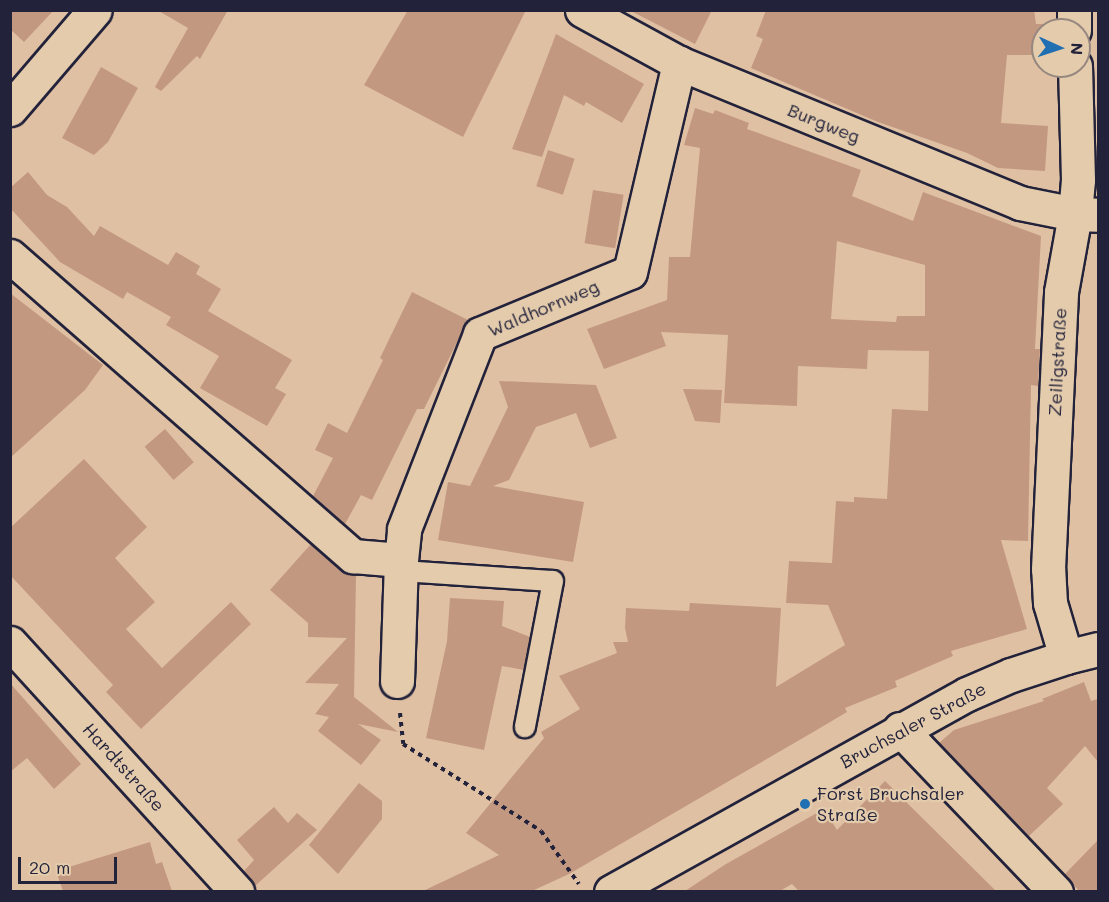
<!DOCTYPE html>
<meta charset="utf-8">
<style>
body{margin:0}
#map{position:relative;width:1109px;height:902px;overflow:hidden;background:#e0c0a2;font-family:Mali,sans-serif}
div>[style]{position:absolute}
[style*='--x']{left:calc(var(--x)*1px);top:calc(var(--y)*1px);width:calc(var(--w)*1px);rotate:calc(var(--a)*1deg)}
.building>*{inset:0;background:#c39881;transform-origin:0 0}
.path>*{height:4px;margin-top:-2px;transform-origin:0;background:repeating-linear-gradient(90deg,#22223b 0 4.5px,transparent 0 9px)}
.roads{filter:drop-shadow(2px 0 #22223b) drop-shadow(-2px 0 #22223b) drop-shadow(0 2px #22223b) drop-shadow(0 -2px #22223b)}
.lane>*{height:20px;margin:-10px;padding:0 10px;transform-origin:10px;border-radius:10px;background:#e3cbac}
.street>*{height:33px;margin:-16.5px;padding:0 16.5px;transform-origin:16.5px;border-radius:16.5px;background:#e3cbac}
.secondary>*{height:33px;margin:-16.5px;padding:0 16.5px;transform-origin:16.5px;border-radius:16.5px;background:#e3cbac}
.dots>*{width:16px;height:16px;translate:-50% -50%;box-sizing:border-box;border:3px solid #e3cbac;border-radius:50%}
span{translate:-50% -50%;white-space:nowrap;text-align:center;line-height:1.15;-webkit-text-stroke:4.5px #e3cbac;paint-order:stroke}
.street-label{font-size:18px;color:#22223b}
.poi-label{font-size:18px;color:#22223b}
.left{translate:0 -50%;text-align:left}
.frame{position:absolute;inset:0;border:12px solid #22223b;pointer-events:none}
.north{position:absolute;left:1031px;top:18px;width:60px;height:60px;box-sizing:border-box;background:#e3cbac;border:2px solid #96877f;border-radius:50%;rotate:93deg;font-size:16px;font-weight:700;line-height:24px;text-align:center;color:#22223b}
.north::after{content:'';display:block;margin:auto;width:21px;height:27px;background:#1f6fb2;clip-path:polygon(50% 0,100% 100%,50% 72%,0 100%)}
.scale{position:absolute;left:18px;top:857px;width:99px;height:27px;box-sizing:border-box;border:3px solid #22223b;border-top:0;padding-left:8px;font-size:18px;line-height:21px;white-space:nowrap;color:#22223b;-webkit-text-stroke:4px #e3cbac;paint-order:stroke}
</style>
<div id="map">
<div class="building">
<i style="clip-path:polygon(10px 10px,54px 10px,24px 42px,10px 29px)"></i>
<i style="clip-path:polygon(157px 10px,228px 10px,200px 59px,197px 56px,161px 91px,155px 87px,188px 28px)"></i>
<i style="clip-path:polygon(408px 10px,526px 10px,463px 137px,364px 85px)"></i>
<i style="clip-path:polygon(629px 10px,712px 10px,695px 44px)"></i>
<i style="clip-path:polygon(766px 10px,1034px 10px,1036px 24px,1043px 24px,1043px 55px,1007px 55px,1001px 123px,1048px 126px,1045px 171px,998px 168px,967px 153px,878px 122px,751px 68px,763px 39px,756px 36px)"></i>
<i style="clip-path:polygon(556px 34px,644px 84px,622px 123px,586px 102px,584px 106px,564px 95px,542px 157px,512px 149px)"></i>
<i style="clip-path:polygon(101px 67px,138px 88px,108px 142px,94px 155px,62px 138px)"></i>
<i style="clip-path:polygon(evenodd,695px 108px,713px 114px,715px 110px,749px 123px,747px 129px,861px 170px,852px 196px,913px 221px,923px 192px,1041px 236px,1035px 349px,1040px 349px,1038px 386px,1031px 385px,1028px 541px,1001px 540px,1027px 629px,951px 651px,953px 656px,895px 681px,897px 687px,845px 708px,847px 712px,815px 731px,569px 874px,532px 891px,423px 891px,499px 855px,466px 833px,544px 738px,541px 732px,580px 709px,559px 676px,617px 653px,613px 642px,628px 642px,625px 628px,626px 608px,689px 611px,690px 603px,781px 608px,776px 687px,845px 645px,828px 605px,786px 603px,789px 561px,832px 563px,836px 501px,854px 502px,854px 497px,887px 499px,892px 409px,928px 411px,929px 351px,868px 350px,867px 369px,798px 366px,797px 406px,724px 403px,728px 335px,661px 332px,666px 346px,604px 369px,587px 329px,667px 300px,669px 257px,690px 257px,700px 148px,684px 145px,695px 108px,837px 241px,925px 265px,925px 316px,897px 316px,896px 322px,831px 319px,837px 241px)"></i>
<i style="left:548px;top:150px;width:28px;height:38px;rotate:18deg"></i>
<i style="clip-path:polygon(28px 172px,47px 195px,67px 207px,94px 236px,100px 226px,168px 265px,176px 252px,200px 266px,196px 274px,221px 289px,208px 311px,292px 360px,275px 388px,286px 394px,267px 426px,200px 388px,219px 356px,166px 325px,171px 317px,127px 292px,123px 299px,60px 262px,10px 208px,10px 188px)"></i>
<i style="left:593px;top:190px;width:31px;height:54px;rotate:9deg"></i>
<i style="clip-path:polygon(412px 292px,468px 320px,424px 409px,417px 409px,372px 500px,361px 495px,345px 524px,313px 496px,333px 458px,315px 450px,328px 423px,347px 433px,383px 360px,380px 358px)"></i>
<i style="clip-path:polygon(10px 293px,103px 365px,85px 390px,10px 458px)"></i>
<i style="clip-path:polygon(499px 381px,596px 385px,617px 438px,590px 448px,576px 413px,536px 427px,509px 480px,493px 486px,584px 502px,573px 562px,438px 540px,448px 482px,470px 486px,508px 407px)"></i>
<i style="clip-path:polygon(683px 389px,722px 390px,720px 423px,695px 421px)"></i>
<i style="left:165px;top:429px;width:44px;height:27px;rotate:49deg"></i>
<i style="clip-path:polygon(84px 459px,147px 527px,115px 558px,155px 602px,126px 629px,162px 668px,231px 602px,251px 624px,141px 729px,106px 692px,113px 685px,10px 575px,10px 528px)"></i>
<i style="clip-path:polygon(311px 544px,341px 570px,356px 576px,354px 697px,398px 732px,358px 724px,381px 740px,361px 765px,318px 731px,329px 717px,315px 714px,339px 684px,305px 683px,347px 638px,308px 637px,308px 623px,270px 590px)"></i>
<i style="clip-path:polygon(450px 598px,504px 601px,502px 626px,530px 637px,524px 670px,502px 666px,484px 750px,426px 738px,447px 641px)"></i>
<i style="clip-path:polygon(1084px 682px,1091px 701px,1098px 699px,1098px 762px,1085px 746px,1047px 788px,1063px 804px,1029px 836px,939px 743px,954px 730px,1044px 701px,1042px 699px)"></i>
<i style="clip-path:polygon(10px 683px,81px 764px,54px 789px,27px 758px,10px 772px)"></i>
<i style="clip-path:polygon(885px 781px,996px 891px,799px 891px,792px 884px,780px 891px,685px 891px,726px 864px,824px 809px,837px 830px)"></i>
<i style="clip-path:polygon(359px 783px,382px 801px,382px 819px,338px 874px,309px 845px)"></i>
<i style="clip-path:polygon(274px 807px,288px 823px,297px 813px,317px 830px,255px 886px,244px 871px,254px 860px,237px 840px)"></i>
<i style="clip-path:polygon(1098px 840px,1098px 891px,1079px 891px,1065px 874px)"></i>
<i style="clip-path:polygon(150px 842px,156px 864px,162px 862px,172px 891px,63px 891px,56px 871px)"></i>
</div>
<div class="path">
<i style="--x:400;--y:713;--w:31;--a:84"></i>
<i style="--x:403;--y:744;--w:163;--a:32.2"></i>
<i style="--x:541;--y:831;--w:65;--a:54.4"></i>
</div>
<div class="roads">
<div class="lane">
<i style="--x:401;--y:571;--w:152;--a:3.8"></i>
<i style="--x:553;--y:581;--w:149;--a:100.9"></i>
</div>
<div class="street">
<i style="--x:1074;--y:10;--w:20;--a:90"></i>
<i style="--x:10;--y:109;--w:130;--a:-49.4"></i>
<i style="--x:1075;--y:214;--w:34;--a:-85"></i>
<i style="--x:1078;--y:180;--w:114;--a:-91.5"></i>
<i style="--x:10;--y:256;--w:456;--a:41.2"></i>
<i style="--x:353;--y:556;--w:48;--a:4.8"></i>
<i style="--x:401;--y:560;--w:31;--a:-84"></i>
<i style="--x:404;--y:529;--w:209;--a:-68.7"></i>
<i style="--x:480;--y:334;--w:162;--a:-22.5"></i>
<i style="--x:630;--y:272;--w:215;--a:-76.8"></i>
<i style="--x:10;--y:643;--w:337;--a:47.6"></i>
<i style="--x:397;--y:681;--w:121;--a:-88.1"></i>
<i style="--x:900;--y:729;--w:226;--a:46.3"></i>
</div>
<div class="secondary">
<i style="--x:582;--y:10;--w:111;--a:28.7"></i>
<i style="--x:679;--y:63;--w:369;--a:22.3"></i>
<i style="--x:1020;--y:203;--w:56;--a:11.3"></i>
<i style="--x:1075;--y:214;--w:23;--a:2"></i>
<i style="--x:1066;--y:657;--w:56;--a:-106.5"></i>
<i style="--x:1050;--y:603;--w:34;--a:-93"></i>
<i style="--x:1048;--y:569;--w:277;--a:-87.3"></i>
<i style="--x:1061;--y:292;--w:79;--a:-79.8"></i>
<i style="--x:611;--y:892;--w:407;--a:-29.1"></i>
<i style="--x:967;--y:694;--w:48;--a:-23.4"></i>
<i style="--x:1011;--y:675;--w:58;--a:-18.1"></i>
<i style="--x:1066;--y:657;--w:33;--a:-14"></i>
</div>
</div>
<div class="dots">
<i style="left:805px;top:804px;background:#1f6fb2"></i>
</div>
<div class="street-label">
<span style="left:824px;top:123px;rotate:22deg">Burgweg</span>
<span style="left:543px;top:308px;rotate:-23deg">Waldhornweg</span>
<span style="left:1057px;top:362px;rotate:-87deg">Zeiligstraße</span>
<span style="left:913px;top:725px;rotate:-28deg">Bruchsaler Straße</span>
<span style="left:124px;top:767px;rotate:48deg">Hardtstraße</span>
</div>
<div class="poi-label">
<span class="left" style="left:817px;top:804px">Forst Bruchsaler<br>Straße</span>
</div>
<div class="frame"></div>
<div class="north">N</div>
<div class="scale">20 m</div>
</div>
